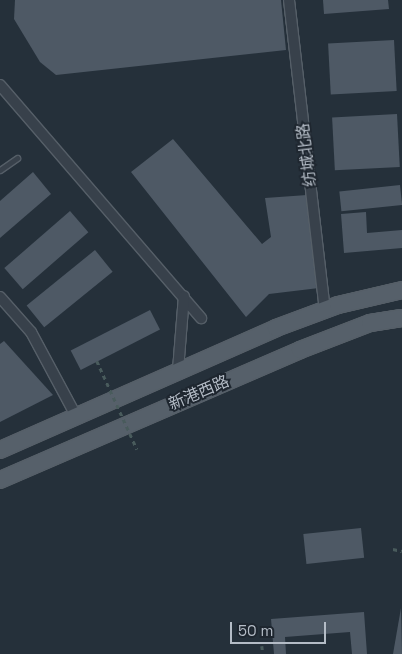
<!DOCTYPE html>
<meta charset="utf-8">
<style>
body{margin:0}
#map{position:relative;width:402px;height:654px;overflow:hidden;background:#25303a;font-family:"Space Grotesk","Noto Sans SC",sans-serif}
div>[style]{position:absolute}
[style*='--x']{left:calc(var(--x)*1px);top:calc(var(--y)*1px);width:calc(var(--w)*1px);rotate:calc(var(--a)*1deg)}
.building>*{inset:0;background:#4e5965;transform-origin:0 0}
.path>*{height:2.5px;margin-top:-1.25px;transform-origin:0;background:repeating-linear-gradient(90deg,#495b5c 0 4px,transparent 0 8px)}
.roads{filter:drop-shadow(1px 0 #565f68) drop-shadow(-1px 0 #565f68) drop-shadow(0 1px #565f68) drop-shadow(0 -1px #565f68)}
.service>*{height:5px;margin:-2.5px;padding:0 2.5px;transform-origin:2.5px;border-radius:2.5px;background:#38414b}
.minor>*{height:10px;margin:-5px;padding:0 5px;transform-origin:5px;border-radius:5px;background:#38414b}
.primary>*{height:16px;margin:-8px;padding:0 8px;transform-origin:8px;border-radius:8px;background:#56606a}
.path-bridge>*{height:2.5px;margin-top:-1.25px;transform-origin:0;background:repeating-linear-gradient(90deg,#495b5c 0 4px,transparent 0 8px)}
span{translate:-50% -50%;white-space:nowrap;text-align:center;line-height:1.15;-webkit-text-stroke:4px #1e262f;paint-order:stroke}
.street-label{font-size:16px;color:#b4bcc6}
.scale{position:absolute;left:230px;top:622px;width:96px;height:22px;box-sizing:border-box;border:2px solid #b4bcc6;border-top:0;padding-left:6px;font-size:15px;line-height:18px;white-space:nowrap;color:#b4bcc6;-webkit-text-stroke:4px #1e262f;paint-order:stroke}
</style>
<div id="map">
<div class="building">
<i style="clip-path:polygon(15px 0,281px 0,286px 50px,56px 75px,40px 62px,14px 19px)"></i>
<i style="clip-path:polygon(323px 0,388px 0,389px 9px,324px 14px)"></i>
<i style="left:394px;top:40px;width:51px;height:66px;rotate:87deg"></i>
<i style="left:397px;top:114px;width:53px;height:65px;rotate:87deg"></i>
<i style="clip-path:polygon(173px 139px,262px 244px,271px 237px,265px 198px,307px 195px,319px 288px,269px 294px,246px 317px,131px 172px)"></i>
<i style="clip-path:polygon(33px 172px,51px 194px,0 238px,0 201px)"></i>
<i style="left:400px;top:185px;width:20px;height:61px;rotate:84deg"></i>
<i style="left:70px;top:211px;width:28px;height:87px;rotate:49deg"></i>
<i style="clip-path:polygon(366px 212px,367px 233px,402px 230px,402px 248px,344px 253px,341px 214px)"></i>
<i style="left:95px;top:250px;width:28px;height:88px;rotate:51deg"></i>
<i style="left:150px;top:310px;width:22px;height:89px;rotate:63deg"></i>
<i style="clip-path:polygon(4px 341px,53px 395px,0 422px,0 344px)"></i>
<i style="left:361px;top:528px;width:30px;height:58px;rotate:84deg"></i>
<i style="clip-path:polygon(401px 608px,402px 654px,393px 654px)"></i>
<i style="clip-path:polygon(364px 612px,367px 654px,352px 654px,350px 632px,285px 637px,286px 654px,274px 654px,271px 619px)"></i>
</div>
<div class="path">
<i style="--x:393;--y:549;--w:9;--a:13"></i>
<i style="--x:262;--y:646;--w:8;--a:83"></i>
</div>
<div class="roads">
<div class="service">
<i style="--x:0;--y:170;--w:21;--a:-35"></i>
</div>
<div class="minor">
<i style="--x:289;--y:0;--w:312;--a:83.4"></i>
<i style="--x:0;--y:85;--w:308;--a:49.2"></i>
<i style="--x:0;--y:297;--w:47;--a:48.5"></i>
<i style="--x:31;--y:332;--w:95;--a:61.8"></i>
<i style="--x:178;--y:370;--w:74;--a:-85.4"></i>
</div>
<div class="primary">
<i style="--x:0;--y:450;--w:302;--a:-23.8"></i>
<i style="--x:276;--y:328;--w:66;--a:-20.4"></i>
<i style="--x:338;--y:305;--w:66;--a:-13.2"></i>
<i style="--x:0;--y:480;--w:327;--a:-23.4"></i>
<i style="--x:300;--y:350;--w:75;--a:-21.1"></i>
<i style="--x:370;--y:323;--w:32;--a:-9"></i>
</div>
</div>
<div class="path-bridge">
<i style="--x:97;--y:361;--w:97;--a:65.6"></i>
</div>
<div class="street-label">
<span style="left:307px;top:155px;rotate:-97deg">纺城北路</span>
<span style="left:199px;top:393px;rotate:-23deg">新港西路</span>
</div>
<div class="scale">50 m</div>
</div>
